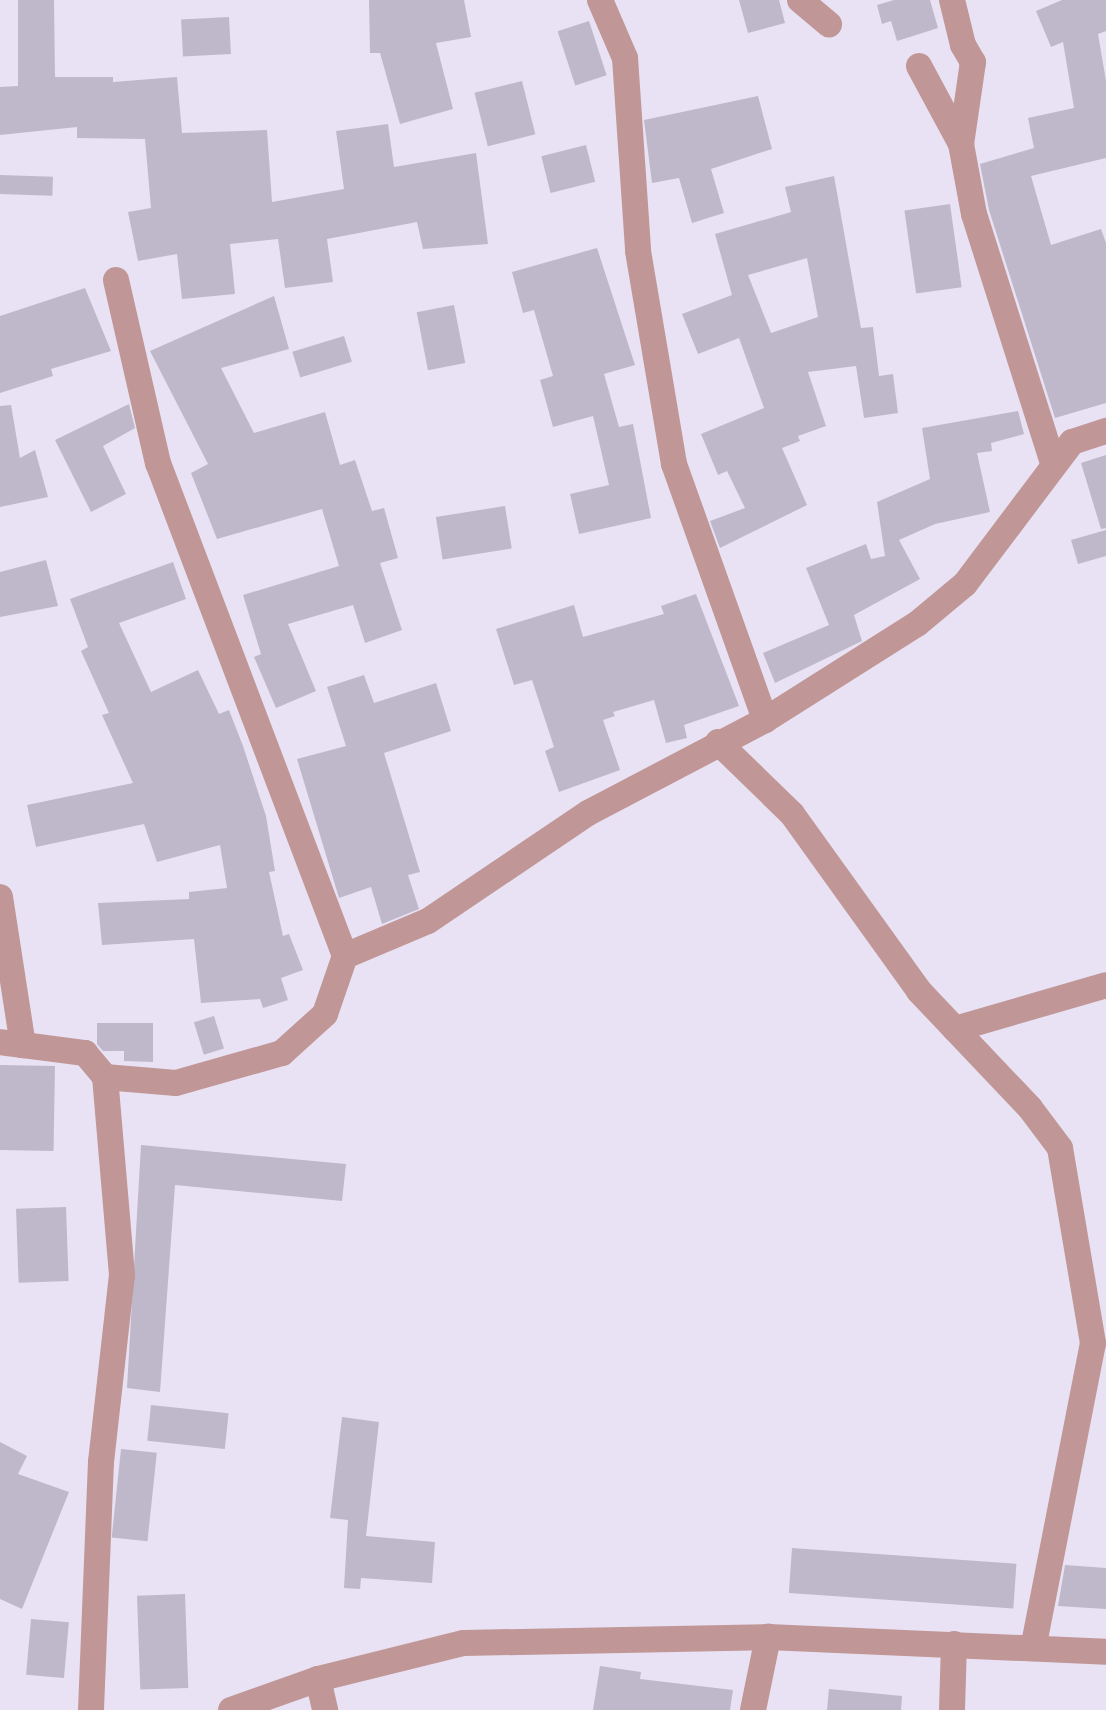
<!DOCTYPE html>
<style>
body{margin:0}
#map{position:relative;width:1106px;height:1710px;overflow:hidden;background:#e9e2f4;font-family:Lora,serif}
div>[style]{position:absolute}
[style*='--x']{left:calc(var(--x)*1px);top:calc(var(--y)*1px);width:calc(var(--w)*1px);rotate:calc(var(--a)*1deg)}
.building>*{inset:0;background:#bfb8ca;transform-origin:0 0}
.street>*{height:26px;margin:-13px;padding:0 13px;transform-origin:13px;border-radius:13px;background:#c09796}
span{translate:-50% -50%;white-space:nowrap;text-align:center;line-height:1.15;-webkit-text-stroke:4.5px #f6f0ff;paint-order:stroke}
</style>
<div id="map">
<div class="building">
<i style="clip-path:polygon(18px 0,54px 0,55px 77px,113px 77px,113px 82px,177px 77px,182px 133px,267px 130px,272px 202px,344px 189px,336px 131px,388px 124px,394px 167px,476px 153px,488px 244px,423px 249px,417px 222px,327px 239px,333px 282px,285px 288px,278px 239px,230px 244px,235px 294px,182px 299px,177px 254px,138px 261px,128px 212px,151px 208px,145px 139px,77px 138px,77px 127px,0 135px,0 87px,18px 86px)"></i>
<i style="clip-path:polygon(369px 0,464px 0,471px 37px,436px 43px,453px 109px,400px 124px,380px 53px,370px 53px)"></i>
<i style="clip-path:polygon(739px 0,779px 0,785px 23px,748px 33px)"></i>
<i style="clip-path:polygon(894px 0,930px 0,938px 28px,897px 41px,891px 21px,882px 24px,877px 5px)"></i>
<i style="clip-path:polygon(1062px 0,1106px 0,1106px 31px,1098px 34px,1106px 81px,1106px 158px,1031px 176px,1051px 245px,1101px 229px,1106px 243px,1106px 403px,1055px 418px,989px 210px,980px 164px,1034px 148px,1028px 118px,1074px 108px,1063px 42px,1051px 47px,1036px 11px)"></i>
<i style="left:229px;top:17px;width:37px;height:48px;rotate:87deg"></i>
<i style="left:589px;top:21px;width:57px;height:33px;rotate:72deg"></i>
<i style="left:522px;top:81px;width:55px;height:49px;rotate:76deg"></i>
<i style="clip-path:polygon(758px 96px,772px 149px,711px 169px,724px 213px,692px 223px,679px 178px,652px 183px,644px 120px)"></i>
<i style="left:586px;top:145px;width:38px;height:46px;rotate:76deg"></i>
<i style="left:0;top:175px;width:53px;height:19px;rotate:2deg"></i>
<i style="clip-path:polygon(evenodd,834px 176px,861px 328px,873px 327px,879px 376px,893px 374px,898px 413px,864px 418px,856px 366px,808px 372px,826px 426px,798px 436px,800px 441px,782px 448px,807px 505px,720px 548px,710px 521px,745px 508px,727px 471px,718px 475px,701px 434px,764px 408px,739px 338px,698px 354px,682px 314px,732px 295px,715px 234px,791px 212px,785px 187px,834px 176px,807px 258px,818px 317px,771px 333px,748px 275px,807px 258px)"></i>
<i style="left:950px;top:204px;width:84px;height:46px;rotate:82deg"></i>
<i style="clip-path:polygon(597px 248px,635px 365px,604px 374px,619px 427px,633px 424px,651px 518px,579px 534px,570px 494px,609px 485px,593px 416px,553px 427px,540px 380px,553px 376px,534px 310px,523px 313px,512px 272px)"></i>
<i style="clip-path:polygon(85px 288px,111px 351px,51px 369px,53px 376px,0 393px,0 316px)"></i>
<i style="clip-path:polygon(274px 296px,289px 349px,221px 368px,254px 433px,325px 412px,340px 465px,355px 460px,372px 511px,384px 508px,398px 558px,380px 563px,402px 630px,365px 643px,353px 605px,288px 624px,316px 691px,276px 708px,254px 657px,261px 654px,243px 595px,339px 566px,322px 509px,217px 539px,191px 473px,208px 464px,150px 351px)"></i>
<i style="left:454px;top:305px;width:59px;height:38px;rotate:79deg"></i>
<i style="left:344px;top:336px;width:27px;height:54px;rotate:73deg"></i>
<i style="clip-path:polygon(129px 404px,135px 428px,103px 446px,126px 494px,91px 512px,55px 440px)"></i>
<i style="clip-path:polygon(11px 405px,20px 458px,35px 450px,48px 497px,0 507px,0 406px)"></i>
<i style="clip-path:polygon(1018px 411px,1024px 434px,991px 443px,992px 451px,977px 453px,990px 512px,935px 524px,899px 540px,920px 579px,854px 615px,862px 641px,775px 683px,763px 653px,829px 625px,806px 568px,866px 544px,871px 559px,885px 556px,877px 502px,930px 479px,922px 428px)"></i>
<i style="clip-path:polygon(1106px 455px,1106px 528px,1101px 529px,1081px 463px)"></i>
<i style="left:505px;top:506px;width:43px;height:70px;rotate:81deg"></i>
<i style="clip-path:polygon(1106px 530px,1106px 556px,1078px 564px,1071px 540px)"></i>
<i style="clip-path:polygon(46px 560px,58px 606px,0 617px,0 572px)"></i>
<i style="clip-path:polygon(173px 562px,186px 599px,119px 623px,151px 692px,198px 670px,219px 714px,229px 710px,243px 746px,266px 816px,275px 871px,269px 872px,283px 936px,289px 934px,303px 970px,281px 978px,288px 1000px,263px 1008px,260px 999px,201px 1003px,194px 939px,102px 945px,98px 903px,189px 899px,189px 892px,227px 888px,220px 845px,157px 862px,144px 824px,36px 847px,27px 805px,133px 783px,102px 715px,109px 713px,81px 651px,88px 647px,70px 599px)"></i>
<i style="clip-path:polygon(696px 594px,739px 706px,684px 725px,687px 738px,666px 743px,654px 700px,613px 712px,615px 716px,603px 720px,620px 770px,559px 792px,545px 751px,554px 747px,532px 680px,514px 685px,496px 629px,574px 605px,583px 637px,664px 614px,661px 606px)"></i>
<i style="clip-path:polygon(364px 675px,374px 703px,436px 683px,451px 731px,384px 753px,420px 872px,408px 875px,419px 909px,382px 924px,371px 887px,339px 898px,297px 759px,346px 746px,327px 687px)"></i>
<i style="left:214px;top:1016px;width:34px;height:21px;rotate:73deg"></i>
<i style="clip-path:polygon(97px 1023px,153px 1023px,153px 1062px,124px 1061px,124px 1051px,103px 1051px,97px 1044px)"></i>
<i style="left:0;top:1065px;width:55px;height:85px;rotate:1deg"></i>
<i style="clip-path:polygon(141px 1145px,346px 1164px,342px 1201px,175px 1185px,160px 1392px,127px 1388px)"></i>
<i style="left:66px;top:1207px;width:74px;height:50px;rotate:88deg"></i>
<i style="left:151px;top:1405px;width:78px;height:36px;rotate:6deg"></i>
<i style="clip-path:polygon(342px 1417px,379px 1422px,366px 1536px,435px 1542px,432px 1583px,361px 1578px,360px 1589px,344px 1588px,348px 1520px,330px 1518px)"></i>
<i style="clip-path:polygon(0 1442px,27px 1456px,18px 1474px,69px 1492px,22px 1609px,0 1599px)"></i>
<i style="left:121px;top:1449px;width:36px;height:89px;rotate:6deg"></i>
<i style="left:792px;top:1548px;width:225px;height:45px;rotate:4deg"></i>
<i style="clip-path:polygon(1065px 1565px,1106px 1568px,1106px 1609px,1058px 1606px)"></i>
<i style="left:185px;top:1594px;width:94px;height:48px;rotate:88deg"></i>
<i style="left:31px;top:1619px;width:38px;height:56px;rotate:5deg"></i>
<i style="clip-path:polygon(600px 1666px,641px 1672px,640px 1679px,733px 1690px,730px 1710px,593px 1710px)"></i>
<i style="clip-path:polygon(829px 1689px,902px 1696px,901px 1710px,827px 1710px)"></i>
</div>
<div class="street">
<i style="--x:600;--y:0;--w:63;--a:66.7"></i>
<i style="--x:625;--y:58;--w:193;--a:86.1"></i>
<i style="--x:638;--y:251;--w:216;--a:80.4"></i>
<i style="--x:674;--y:464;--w:272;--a:70.4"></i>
<i style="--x:800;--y:0;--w:38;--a:40"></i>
<i style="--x:952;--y:0;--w:46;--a:76.3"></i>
<i style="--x:963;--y:45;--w:20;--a:60"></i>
<i style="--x:973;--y:62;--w:83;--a:98.3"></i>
<i style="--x:961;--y:144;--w:71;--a:79.5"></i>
<i style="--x:974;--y:214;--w:261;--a:72.4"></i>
<i style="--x:919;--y:66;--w:89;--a:61.7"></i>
<i style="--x:116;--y:280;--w:188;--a:77.1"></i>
<i style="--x:158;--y:463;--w:527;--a:69.23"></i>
<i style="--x:718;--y:742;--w:103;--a:44.2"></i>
<i style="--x:792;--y:814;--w:218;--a:54.3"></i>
<i style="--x:919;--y:991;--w:161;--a:46.5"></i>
<i style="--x:1030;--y:1108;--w:50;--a:53.1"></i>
<i style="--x:1060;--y:1148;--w:198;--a:80.4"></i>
<i style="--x:1093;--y:1343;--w:311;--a:101.1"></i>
<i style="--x:0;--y:897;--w:150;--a:81.2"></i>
<i style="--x:23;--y:1045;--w:23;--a:-173"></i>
<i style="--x:955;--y:1029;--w:157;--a:-16.2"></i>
<i style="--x:23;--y:1045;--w:63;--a:7.4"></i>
<i style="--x:85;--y:1053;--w:31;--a:50"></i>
<i style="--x:105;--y:1077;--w:71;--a:4.8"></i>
<i style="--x:176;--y:1083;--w:110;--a:-15.8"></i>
<i style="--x:282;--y:1053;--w:58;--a:-42.2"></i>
<i style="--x:325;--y:1014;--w:61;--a:-71"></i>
<i style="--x:345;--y:956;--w:90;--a:-22.9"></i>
<i style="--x:428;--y:921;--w:193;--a:-34"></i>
<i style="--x:588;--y:813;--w:200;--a:-27.7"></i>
<i style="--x:765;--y:720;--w:180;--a:-32.3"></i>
<i style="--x:917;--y:624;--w:62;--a:-39.8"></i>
<i style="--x:965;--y:584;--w:178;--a:-53"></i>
<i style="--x:1072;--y:442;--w:36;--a:-18"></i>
<i style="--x:318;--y:1679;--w:32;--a:77"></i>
<i style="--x:91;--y:1710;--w:248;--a:-87.7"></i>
<i style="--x:101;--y:1462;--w:188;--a:-83.6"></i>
<i style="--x:122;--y:1275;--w:199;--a:-94.9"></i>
<i style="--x:231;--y:1710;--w:92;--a:-19.6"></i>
<i style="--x:318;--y:1679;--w:150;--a:-13.9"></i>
<i style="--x:464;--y:1643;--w:304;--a:-1.1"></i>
<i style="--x:768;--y:1637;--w:338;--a:2.5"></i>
<i style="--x:753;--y:1710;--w:75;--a:-78.4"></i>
<i style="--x:952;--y:1710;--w:66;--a:-88.3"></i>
</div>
</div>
